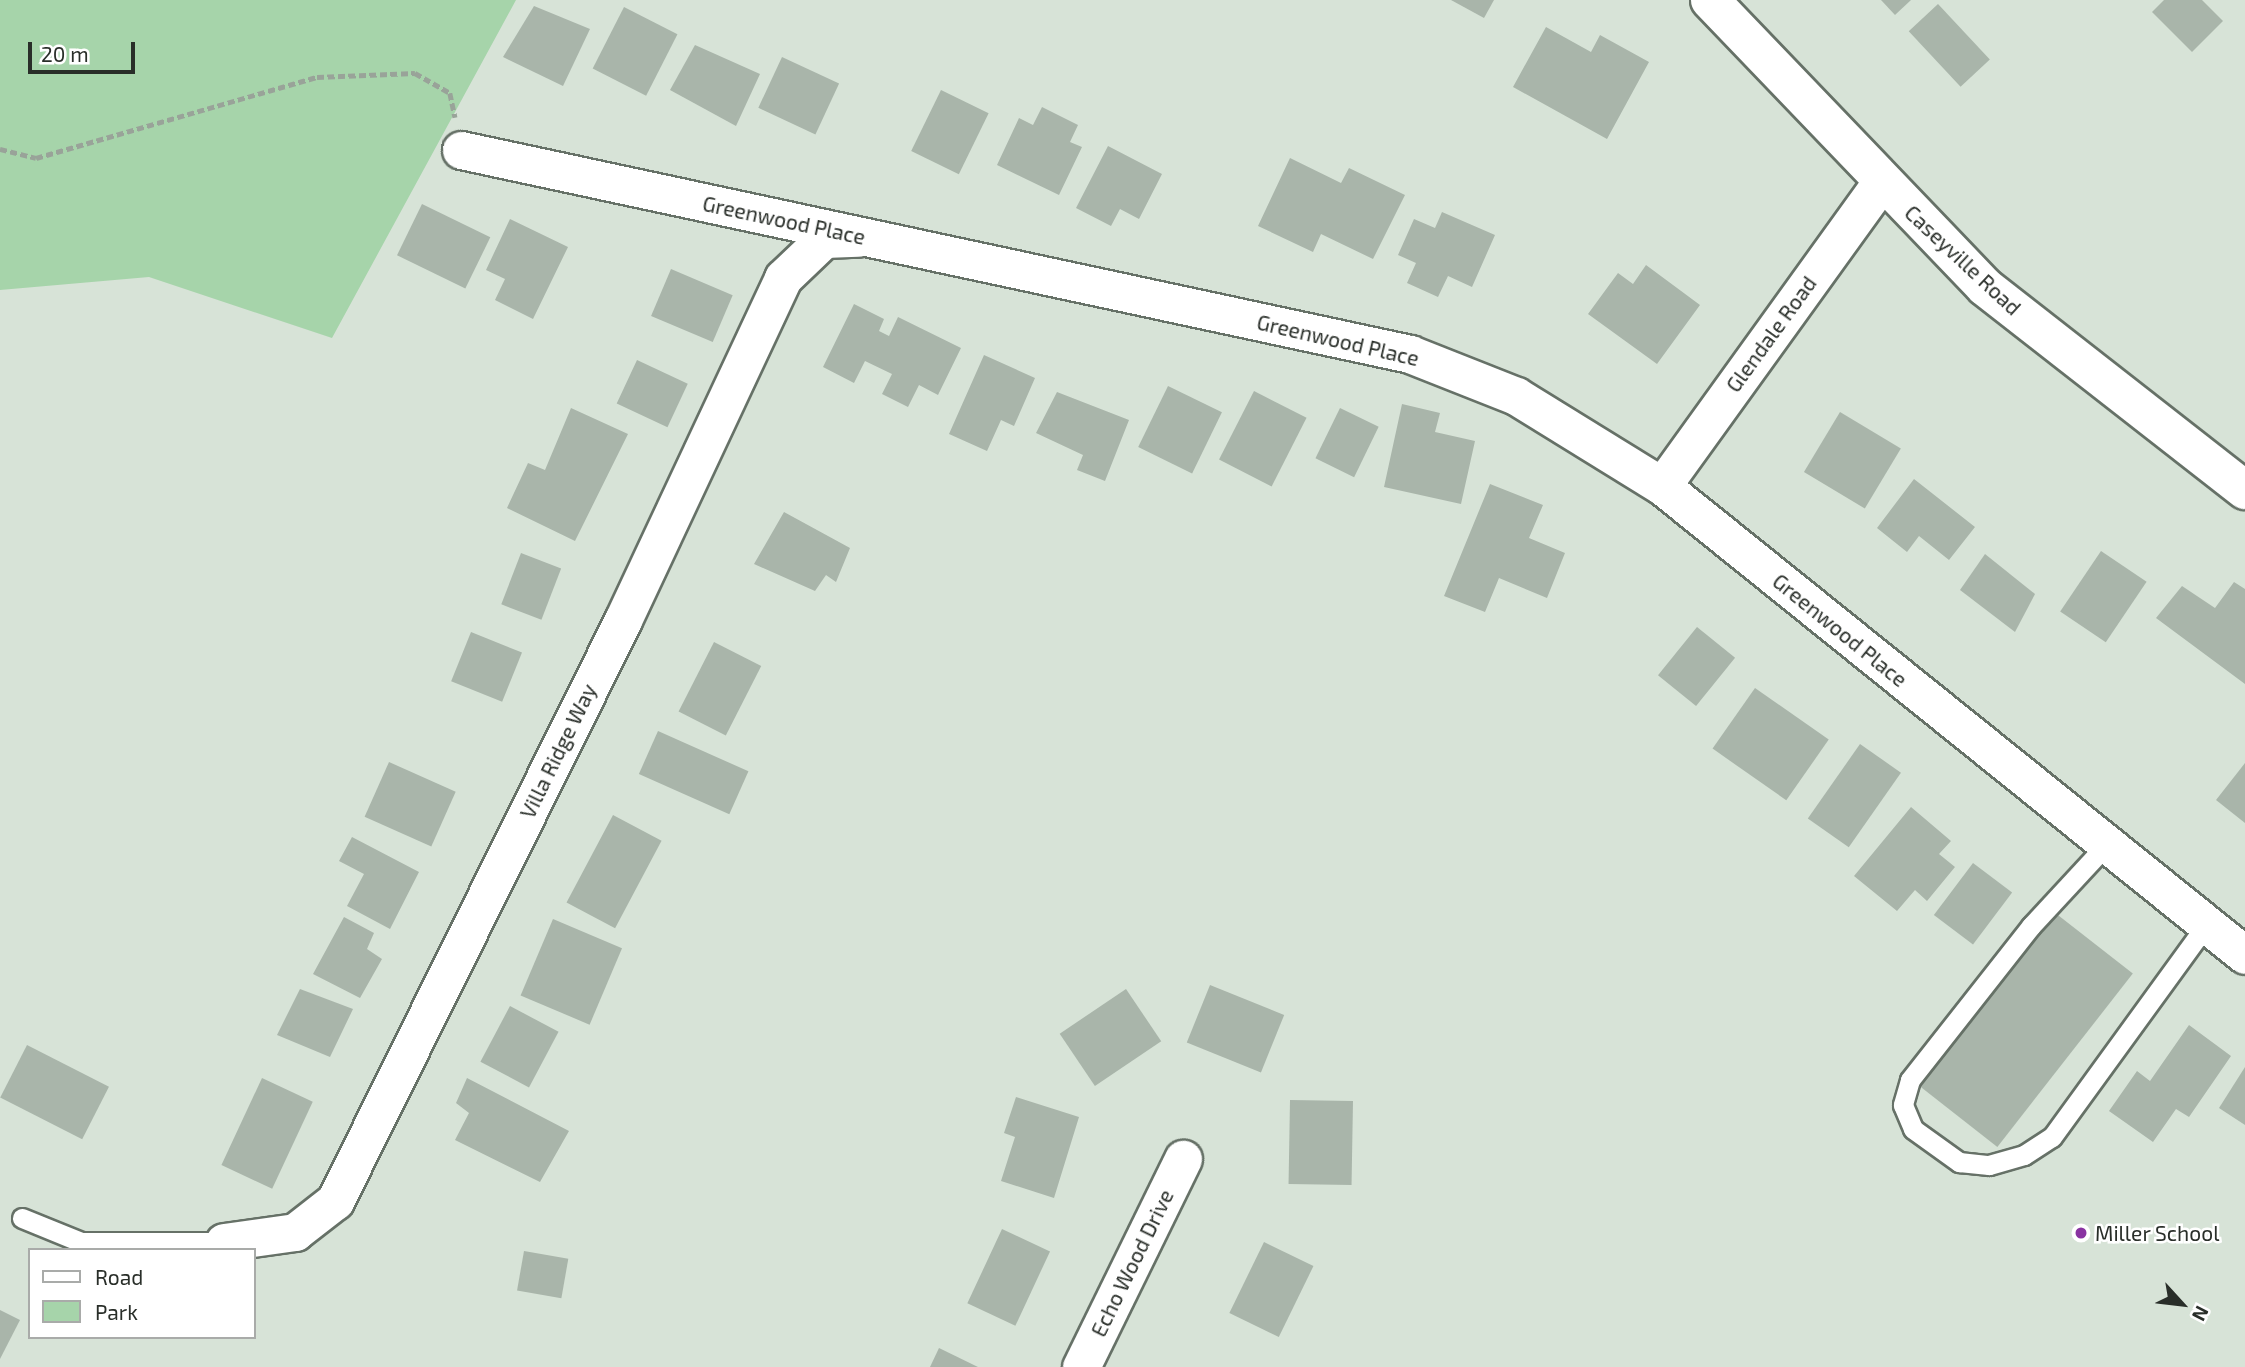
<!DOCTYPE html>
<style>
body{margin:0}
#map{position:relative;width:2245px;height:1367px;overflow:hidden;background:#d7e3d7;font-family:"Exo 2",sans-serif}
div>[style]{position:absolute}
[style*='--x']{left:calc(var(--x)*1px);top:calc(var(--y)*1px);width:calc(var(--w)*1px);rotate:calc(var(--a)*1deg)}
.green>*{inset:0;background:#a6d4aa}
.building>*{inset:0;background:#a9b5aa;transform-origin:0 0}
.path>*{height:4.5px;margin-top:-2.25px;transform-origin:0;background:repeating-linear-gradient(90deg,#99a399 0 7px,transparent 0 10.5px)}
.roads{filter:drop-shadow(2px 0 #667167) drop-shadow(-2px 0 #667167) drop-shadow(0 2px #667167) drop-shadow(0 -2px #667167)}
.service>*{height:19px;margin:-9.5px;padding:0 9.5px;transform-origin:9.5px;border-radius:9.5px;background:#fff}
.minor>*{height:37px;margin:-18.5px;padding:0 18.5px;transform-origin:18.5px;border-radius:18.5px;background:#fff}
.tertiary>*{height:38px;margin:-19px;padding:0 19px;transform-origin:19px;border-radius:19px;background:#fff}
.dots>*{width:19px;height:19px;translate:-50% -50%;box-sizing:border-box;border:4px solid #fff;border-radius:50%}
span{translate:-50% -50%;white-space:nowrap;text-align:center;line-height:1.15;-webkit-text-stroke:5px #fff;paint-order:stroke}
.street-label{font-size:21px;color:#292e29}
.poi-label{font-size:21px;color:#292e29}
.left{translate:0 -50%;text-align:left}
.legend{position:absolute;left:28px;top:1248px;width:228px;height:91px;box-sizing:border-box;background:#fff;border:2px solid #a9aba9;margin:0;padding:9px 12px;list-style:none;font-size:21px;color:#292e29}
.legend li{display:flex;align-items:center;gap:14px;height:35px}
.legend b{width:35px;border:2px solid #a9aba9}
.north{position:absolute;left:2147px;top:1269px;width:70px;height:70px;-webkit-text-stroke:5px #fff;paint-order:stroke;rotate:117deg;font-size:19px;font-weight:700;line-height:28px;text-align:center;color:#292e29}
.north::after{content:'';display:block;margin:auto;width:24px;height:32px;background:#292e29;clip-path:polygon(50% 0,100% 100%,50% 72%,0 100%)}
.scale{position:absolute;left:28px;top:42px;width:107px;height:32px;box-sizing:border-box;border:4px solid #292e29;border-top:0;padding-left:9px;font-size:21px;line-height:24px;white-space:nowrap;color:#292e29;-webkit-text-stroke:5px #fff;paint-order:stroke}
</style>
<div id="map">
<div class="green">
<i style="clip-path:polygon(0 0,516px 0,332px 338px,149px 277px,0 290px)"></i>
</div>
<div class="building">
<i style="clip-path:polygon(1451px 0,1494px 0,1484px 18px)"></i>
<i style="clip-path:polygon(1881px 0,1911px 0,1895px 15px)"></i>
<i style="clip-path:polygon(2164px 0,2202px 0,2223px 21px,2192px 52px,2152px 12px)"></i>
<i style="left:1938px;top:4px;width:76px;height:40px;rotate:47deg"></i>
<i style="clip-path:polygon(534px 6px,590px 29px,563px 86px,503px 57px)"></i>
<i style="left:624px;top:7px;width:60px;height:69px;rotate:27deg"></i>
<i style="clip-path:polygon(1546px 27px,1591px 52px,1600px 35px,1649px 62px,1607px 139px,1513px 87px)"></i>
<i style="clip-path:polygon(695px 45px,760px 74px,736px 126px,670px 90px)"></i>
<i style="left:782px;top:57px;width:63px;height:56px;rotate:25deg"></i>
<i style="left:941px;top:90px;width:53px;height:68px;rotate:26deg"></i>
<i style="clip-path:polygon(1042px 107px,1078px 125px,1070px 142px,1082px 147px,1059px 195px,997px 165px,1019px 118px,1033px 125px)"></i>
<i style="clip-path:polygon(1108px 146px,1162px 174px,1139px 219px,1120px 209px,1111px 226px,1076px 208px)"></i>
<i style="clip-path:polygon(1290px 158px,1341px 183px,1349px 168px,1405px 195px,1373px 259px,1321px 234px,1313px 252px,1258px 226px)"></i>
<i style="left:422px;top:204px;width:76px;height:57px;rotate:26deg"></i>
<i style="clip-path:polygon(1442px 212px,1495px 235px,1472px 287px,1448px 276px,1438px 297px,1407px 283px,1416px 263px,1398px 255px,1414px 219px,1435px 228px)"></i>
<i style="clip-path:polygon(510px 219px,568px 247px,533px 319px,495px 300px,505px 279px,486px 270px)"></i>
<i style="clip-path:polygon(1646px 265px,1700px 305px,1657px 364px,1588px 314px,1618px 273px,1633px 284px)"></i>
<i style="left:671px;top:269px;width:67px;height:51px;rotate:23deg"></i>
<i style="clip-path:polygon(854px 304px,884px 319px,879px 331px,889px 336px,898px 317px,961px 348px,938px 395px,919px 385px,908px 407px,882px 394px,892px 374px,865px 361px,854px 383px,823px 367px)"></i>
<i style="clip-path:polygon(984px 355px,1035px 378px,1014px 426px,1001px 420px,987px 451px,949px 434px)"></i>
<i style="left:637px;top:360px;width:56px;height:48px;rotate:25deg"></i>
<i style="left:1168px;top:386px;width:60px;height:68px;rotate:26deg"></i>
<i style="left:1254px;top:391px;width:59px;height:77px;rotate:27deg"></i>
<i style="clip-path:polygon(1057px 392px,1129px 420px,1105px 481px,1077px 470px,1083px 455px,1036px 433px)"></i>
<i style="clip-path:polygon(1402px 404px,1440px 413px,1435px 432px,1475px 441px,1461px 504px,1384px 487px)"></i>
<i style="clip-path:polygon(571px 408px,628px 434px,575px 541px,507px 508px,528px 463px,545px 470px)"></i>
<i style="left:1340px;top:408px;width:43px;height:56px;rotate:26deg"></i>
<i style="left:1840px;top:412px;width:71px;height:70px;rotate:31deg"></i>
<i style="clip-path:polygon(1914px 479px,1975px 527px,1949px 560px,1919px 536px,1907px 552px,1877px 528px)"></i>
<i style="clip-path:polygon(1490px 484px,1543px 505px,1529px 538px,1565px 553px,1547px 598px,1499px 578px,1485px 612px,1444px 596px)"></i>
<i style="clip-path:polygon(784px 512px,850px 548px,836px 582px,826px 575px,815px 591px,754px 564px)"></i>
<i style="left:2101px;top:551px;width:55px;height:73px;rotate:34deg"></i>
<i style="left:521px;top:553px;width:43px;height:55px;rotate:21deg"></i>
<i style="clip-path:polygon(1985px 554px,2035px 594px,2015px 632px,1960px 590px)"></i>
<i style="clip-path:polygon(2234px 582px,2245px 589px,2245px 684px,2156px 618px,2182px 586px,2215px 608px)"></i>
<i style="left:1697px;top:627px;width:49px;height:62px;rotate:39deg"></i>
<i style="left:471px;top:632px;width:55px;height:53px;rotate:22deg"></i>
<i style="left:714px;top:642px;width:53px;height:78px;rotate:27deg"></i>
<i style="left:1755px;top:688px;width:90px;height:74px;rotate:35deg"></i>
<i style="left:658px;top:731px;width:99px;height:47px;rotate:24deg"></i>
<i style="left:1860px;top:744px;width:50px;height:91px;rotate:35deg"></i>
<i style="left:389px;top:762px;width:73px;height:60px;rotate:24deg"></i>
<i style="clip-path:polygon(2245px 763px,2245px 823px,2216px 800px)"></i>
<i style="clip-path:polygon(1911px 807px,1951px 841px,1939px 854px,1955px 867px,1927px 901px,1915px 890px,1897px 911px,1854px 876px)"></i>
<i style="left:613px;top:815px;width:55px;height:99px;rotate:28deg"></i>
<i style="clip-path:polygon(352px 837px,419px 872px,390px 929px,347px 906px,364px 874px,339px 861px)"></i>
<i style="left:1973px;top:863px;width:49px;height:65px;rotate:37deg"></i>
<i style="left:2054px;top:912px;width:100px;height:220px;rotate:38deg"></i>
<i style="clip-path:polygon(344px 917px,374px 933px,367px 949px,382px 959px,360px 998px,313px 974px)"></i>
<i style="left:553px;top:919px;width:75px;height:83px;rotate:23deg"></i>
<i style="left:1210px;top:985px;width:80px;height:62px;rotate:22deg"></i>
<i style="clip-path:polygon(300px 989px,353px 1009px,330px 1057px,277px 1035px)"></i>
<i style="left:1126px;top:989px;width:63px;height:80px;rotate:56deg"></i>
<i style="left:510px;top:1006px;width:55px;height:63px;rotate:28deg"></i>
<i style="clip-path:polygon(2189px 1025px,2231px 1056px,2189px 1117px,2176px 1109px,2153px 1142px,2109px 1111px,2137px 1071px,2150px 1081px)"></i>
<i style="left:27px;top:1045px;width:92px;height:59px;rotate:27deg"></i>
<i style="clip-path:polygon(2245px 1067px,2245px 1125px,2219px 1108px)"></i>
<i style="left:262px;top:1078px;width:56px;height:96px;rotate:25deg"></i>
<i style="clip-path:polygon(467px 1078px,569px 1131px,540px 1182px,455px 1140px,469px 1113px,456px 1103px)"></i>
<i style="clip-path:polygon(1016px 1097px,1079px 1117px,1054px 1198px,1001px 1181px,1015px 1137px,1004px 1133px)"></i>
<i style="left:1353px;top:1101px;width:84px;height:63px;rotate:91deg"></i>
<i style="left:1002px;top:1229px;width:53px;height:82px;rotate:25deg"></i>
<i style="left:1264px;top:1242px;width:55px;height:79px;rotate:26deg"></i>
<i style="left:524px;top:1251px;width:45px;height:40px;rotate:10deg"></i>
<i style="clip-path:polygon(0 1310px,20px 1320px,0 1359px)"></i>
<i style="clip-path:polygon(939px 1348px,978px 1367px,930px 1367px)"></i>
</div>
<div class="path">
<i style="--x:0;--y:149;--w:37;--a:14"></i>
<i style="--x:36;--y:158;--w:292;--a:-16.1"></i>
<i style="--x:317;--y:77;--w:98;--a:-2.3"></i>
<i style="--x:415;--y:73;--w:40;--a:29.7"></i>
<i style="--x:450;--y:93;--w:25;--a:78"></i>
</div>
<div class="roads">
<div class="service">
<i style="--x:2107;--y:844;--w:112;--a:132.8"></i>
<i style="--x:2031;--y:926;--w:196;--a:128.2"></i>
<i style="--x:1910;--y:1080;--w:26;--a:106"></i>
<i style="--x:1903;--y:1105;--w:26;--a:67"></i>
<i style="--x:1913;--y:1129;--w:57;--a:35.7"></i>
<i style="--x:1959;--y:1162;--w:30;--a:6"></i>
<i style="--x:1989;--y:1165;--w:36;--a:-16"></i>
<i style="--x:2024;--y:1155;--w:33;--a:-33"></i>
<i style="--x:2052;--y:1137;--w:263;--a:-54"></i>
<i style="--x:22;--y:1218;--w:64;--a:22.1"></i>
<i style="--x:81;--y:1242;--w:143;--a:0"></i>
</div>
<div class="minor">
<i style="--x:461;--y:150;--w:971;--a:12.13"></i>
<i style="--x:1410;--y:354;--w:114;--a:21.6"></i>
<i style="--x:1516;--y:396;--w:172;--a:31.7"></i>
<i style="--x:1662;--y:486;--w:748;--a:38.82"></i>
<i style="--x:1662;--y:486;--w:375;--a:-54.2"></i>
<i style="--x:224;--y:1242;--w:72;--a:-8"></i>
<i style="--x:295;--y:1232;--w:51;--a:-37.8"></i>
<i style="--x:335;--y:1201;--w:648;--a:-63.63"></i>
<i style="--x:623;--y:620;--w:378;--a:-64.9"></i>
<i style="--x:783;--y:278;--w:57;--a:-43.6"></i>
<i style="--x:824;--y:239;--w:33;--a:-2"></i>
<i style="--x:1081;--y:1367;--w:232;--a:-63.9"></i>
</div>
<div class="tertiary">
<i style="--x:1710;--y:0;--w:397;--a:46.2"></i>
<i style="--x:1985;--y:287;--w:330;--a:38"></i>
</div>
</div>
<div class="dots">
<i style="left:2081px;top:1233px;background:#8933a1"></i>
</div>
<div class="street-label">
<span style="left:784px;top:220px;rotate:12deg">Greenwood Place</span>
<span style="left:1963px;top:260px;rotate:43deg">Caseyville Road</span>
<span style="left:1771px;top:334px;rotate:-54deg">Glendale Road</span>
<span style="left:1338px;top:340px;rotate:13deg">Greenwood Place</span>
<span style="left:1840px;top:630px;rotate:39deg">Greenwood Place</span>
<span style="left:558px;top:751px;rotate:-64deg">Villa Ridge Way</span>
<span style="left:1132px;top:1263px;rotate:-64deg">Echo Wood Drive</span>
</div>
<div class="poi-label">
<span class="left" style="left:2095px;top:1233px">Miller School</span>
</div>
<ul class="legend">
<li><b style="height:9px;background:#fff"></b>Road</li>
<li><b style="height:19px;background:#a6d4aa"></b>Park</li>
</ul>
<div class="north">N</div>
<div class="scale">20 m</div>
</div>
